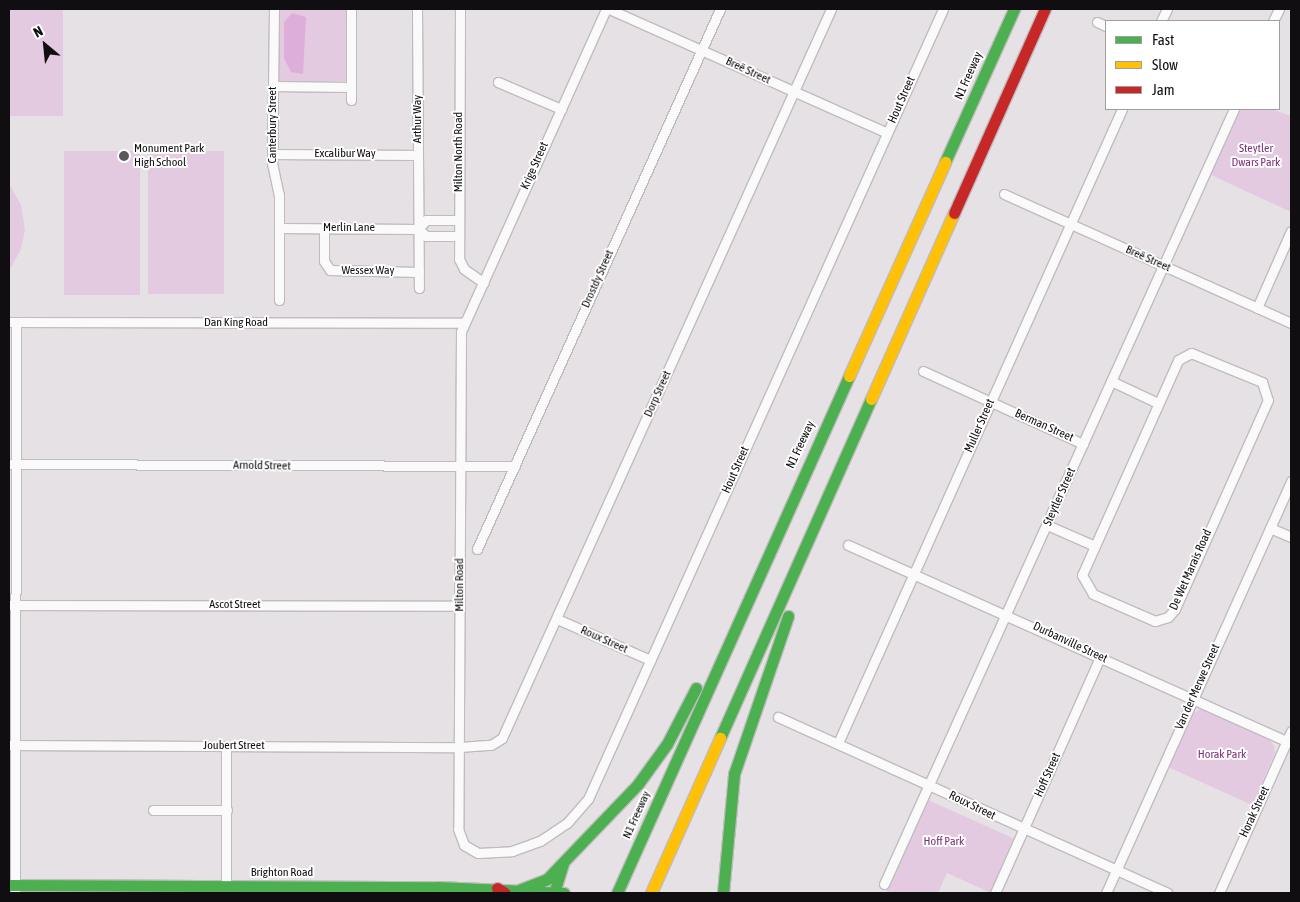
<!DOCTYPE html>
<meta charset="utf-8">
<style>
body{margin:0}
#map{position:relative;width:1300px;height:902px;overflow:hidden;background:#e6e1e5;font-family:"Asap Condensed",sans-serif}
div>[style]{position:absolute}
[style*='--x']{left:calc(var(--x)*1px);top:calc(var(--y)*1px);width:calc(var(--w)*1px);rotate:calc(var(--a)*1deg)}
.green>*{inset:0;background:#e3cae1;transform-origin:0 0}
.water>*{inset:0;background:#deaeda}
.roads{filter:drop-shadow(1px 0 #c0bcbe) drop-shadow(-1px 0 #c0bcbe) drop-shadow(0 1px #c0bcbe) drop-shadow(0 -1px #c0bcbe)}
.street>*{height:9px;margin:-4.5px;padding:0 4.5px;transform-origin:4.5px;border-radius:4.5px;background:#fbfafb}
.fast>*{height:11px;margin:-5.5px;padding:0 5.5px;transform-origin:5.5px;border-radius:5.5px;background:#4caf50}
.slow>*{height:11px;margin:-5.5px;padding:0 5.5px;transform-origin:5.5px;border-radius:5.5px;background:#ffc107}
.jam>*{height:11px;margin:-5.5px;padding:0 5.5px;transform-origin:5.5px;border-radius:5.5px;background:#c62828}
.dots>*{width:14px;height:14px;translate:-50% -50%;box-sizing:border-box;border:2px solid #fff;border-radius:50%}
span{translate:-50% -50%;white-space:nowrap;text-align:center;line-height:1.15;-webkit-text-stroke:4px #fff;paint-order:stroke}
.street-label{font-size:12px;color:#100e10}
.poi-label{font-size:12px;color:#100e10}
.left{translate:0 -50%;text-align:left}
.park-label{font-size:12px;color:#7d2f79}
.frame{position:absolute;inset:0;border:10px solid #100e10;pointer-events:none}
.legend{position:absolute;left:1105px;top:20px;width:175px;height:90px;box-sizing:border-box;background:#fff;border:1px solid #9f9f9f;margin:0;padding:6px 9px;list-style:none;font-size:15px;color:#100e10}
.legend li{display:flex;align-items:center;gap:10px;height:25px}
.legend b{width:25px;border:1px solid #9f9f9f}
.north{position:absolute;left:20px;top:20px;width:50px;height:50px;-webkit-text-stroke:4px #fff;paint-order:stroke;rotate:332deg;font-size:14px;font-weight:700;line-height:20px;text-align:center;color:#100e10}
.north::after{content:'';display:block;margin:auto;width:18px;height:22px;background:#100e10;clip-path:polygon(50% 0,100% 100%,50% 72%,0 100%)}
</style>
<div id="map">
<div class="green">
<i style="left:9px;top:9px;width:54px;height:107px"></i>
<i style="left:278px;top:9px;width:69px;height:72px"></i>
<i style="clip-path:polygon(1238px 109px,1271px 109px,1291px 116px,1291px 212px,1209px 174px)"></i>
<i style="left:64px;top:151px;width:76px;height:144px"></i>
<i style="left:148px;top:151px;width:76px;height:143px"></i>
<i style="clip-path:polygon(9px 184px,21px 205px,25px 230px,21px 249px,9px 271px)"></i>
<i style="clip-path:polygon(1200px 709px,1269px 739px,1274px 746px,1275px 753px,1252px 805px,1168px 767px,1191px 715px)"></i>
<i style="clip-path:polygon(928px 800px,1015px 839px,991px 893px,947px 873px,938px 893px,886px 893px)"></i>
</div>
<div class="water">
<i style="clip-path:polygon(292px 13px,306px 17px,303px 74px,291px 72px,284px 58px,284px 22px)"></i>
</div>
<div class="roads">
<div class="street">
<i style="--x:274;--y:9;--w:154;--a:90.7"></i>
<i style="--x:272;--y:163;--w:33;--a:78"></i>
<i style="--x:279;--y:195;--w:105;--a:90"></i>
<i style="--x:417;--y:9;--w:279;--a:89.6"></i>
<i style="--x:460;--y:9;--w:250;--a:90.2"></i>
<i style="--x:459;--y:259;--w:11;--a:63"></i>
<i style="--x:464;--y:269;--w:24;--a:35"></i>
<i style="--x:606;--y:9;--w:354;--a:114.2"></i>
<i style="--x:461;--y:332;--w:497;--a:90.3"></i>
<i style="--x:458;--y:829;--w:17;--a:69"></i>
<i style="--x:464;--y:845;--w:16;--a:30"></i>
<i style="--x:478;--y:853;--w:34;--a:-3"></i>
<i style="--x:512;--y:851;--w:30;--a:-20"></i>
<i style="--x:540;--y:841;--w:32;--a:-34"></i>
<i style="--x:567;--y:823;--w:32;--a:-49"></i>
<i style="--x:588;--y:799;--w:866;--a:-65.8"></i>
<i style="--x:609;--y:9;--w:304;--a:24"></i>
<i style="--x:1161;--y:21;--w:13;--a:-63"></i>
<i style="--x:1273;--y:21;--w:13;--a:-63"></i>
<i style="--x:1097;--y:22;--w:10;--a:24"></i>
<i style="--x:498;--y:82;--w:69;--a:23.2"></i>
<i style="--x:273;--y:86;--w:78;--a:0.7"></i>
<i style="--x:351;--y:100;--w:91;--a:-90"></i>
<i style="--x:273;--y:154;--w:145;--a:0.4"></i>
<i style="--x:1004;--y:194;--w:315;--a:24.2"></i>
<i style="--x:279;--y:228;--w:139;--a:0.4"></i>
<i style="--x:418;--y:229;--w:11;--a:41"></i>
<i style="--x:426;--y:236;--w:33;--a:0"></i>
<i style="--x:324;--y:228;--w:33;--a:90"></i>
<i style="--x:324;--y:261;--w:11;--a:56"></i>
<i style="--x:330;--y:270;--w:89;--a:1.3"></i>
<i style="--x:418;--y:229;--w:12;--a:-48"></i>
<i style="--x:426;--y:220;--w:33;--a:0"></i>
<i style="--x:1257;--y:308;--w:84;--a:-66.2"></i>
<i style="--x:9;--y:322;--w:454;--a:0.1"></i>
<i style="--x:1191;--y:353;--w:77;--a:22.2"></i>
<i style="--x:1262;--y:382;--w:19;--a:72"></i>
<i style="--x:1268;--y:400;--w:229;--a:114"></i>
<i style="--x:1175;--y:609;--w:11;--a:131"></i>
<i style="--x:1168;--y:617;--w:14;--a:163"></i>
<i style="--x:1155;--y:621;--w:68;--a:-156.5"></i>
<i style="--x:1093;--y:594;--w:22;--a:-120"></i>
<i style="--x:1082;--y:575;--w:235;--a:-65.9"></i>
<i style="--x:1178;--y:360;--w:15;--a:-28"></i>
<i style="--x:923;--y:371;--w:176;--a:24.5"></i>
<i style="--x:1111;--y:381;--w:52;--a:25.1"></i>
<i style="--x:9;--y:464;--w:506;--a:0.23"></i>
<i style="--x:1047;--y:525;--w:52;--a:23.6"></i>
<i style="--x:1270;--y:528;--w:23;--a:23"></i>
<i style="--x:848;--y:545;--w:485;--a:24.1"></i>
<i style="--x:477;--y:549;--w:592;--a:-65.77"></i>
<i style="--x:9;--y:605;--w:451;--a:0.1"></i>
<i style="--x:557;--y:619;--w:102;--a:23.8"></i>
<i style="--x:778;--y:717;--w:427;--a:24.3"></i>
<i style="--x:838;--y:743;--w:695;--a:-65.87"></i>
<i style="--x:9;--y:745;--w:450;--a:0.3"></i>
<i style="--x:459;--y:747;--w:32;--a:-4"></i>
<i style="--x:491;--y:745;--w:13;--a:-32"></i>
<i style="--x:502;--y:738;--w:800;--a:-65.71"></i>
<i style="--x:226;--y:747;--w:146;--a:90"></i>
<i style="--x:153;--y:810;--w:74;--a:0"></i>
<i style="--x:884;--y:884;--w:850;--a:-65.7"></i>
<i style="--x:15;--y:893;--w:571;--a:-89.9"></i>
<i style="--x:995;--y:893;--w:258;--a:-66"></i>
<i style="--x:1106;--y:893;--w:452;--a:-65.8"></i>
<i style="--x:1219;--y:893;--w:177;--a:-66"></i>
</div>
<div class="fast">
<i style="--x:945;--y:162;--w:168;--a:-65.7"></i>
<i style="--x:720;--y:738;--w:371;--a:-66"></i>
<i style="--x:9;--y:885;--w:429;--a:0.3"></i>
<i style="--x:438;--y:887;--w:126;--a:2.7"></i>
<i style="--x:519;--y:890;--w:30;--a:-21"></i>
<i style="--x:547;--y:879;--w:132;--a:-46.2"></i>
<i style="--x:638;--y:784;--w:49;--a:-54.1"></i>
<i style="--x:667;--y:744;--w:63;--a:-62.6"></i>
<i style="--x:554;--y:893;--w:31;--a:-73"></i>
<i style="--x:617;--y:893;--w:567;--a:-65.83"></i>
<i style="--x:723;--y:893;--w:120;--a:-84.7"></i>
<i style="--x:734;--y:774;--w:167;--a:-71.1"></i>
</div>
<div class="slow">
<i style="--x:849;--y:376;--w:235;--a:-65.8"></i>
<i style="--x:871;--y:399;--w:204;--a:-66"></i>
<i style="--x:651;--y:893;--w:170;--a:-66"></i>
</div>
<div class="jam">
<i style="--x:954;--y:213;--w:223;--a:-66"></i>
<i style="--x:497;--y:888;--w:9;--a:32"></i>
</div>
</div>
<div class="dots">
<i style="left:124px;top:156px;background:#5b585b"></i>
</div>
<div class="street-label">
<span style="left:748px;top:71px;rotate:25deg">Breë Street</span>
<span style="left:969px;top:76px;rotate:-66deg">N1 Freeway</span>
<span style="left:902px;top:100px;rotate:-66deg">Hout Street</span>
<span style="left:418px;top:119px;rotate:-90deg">Arthur Way</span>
<span style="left:273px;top:125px;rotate:-90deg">Canterbury Street</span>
<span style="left:459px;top:152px;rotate:-90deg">Milton North Road</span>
<span style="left:345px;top:154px">Excalibur Way</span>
<span style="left:535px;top:166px;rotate:-66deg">Krige Street</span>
<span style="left:349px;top:228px">Merlin Lane</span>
<span style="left:1148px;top:259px;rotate:24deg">Breë Street</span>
<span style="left:368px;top:271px">Wessex Way</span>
<span style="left:598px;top:279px;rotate:-66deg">Drostdy Street</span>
<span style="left:236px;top:323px">Dan King Road</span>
<span style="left:658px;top:394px;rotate:-66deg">Dorp Street</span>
<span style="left:980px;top:426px;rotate:-66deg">Muller Street</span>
<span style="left:1044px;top:426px;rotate:24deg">Berman Street</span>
<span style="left:801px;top:445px;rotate:-65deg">N1 Freeway</span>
<span style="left:262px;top:466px;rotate:1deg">Arnold Street</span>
<span style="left:736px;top:470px;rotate:-66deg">Hout Street</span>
<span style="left:1060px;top:497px;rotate:-66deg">Steytler Street</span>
<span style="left:1191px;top:570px;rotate:-66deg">De Wet Marais Road</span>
<span style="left:460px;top:585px;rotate:-90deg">Milton Road</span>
<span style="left:235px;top:605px">Ascot Street</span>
<span style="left:604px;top:640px;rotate:24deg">Roux Street</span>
<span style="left:1070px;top:643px;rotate:25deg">Durbanville Street</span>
<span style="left:1198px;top:687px;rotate:-66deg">Van der Merwe Street</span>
<span style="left:234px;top:746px">Joubert Street</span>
<span style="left:1048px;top:775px;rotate:-66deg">Hoff Street</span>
<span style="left:972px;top:806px;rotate:26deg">Roux Street</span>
<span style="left:1255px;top:812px;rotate:-65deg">Horak Street</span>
<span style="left:637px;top:815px;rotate:-66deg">N1 Freeway</span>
<span style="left:282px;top:873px">Brighton Road</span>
</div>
<div class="poi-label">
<span class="left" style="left:134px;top:156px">Monument Park<br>High School</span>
</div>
<div class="park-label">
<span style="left:1256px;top:156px">Steytler<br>Dwars Park</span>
<span style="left:1222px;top:755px">Horak Park</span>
<span style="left:944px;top:842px">Hoff Park</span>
</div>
<div class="frame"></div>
<ul class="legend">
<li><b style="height:6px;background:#4caf50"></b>Fast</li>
<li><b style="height:6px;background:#ffc107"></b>Slow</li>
<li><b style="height:6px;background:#c62828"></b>Jam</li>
</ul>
<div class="north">N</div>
</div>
